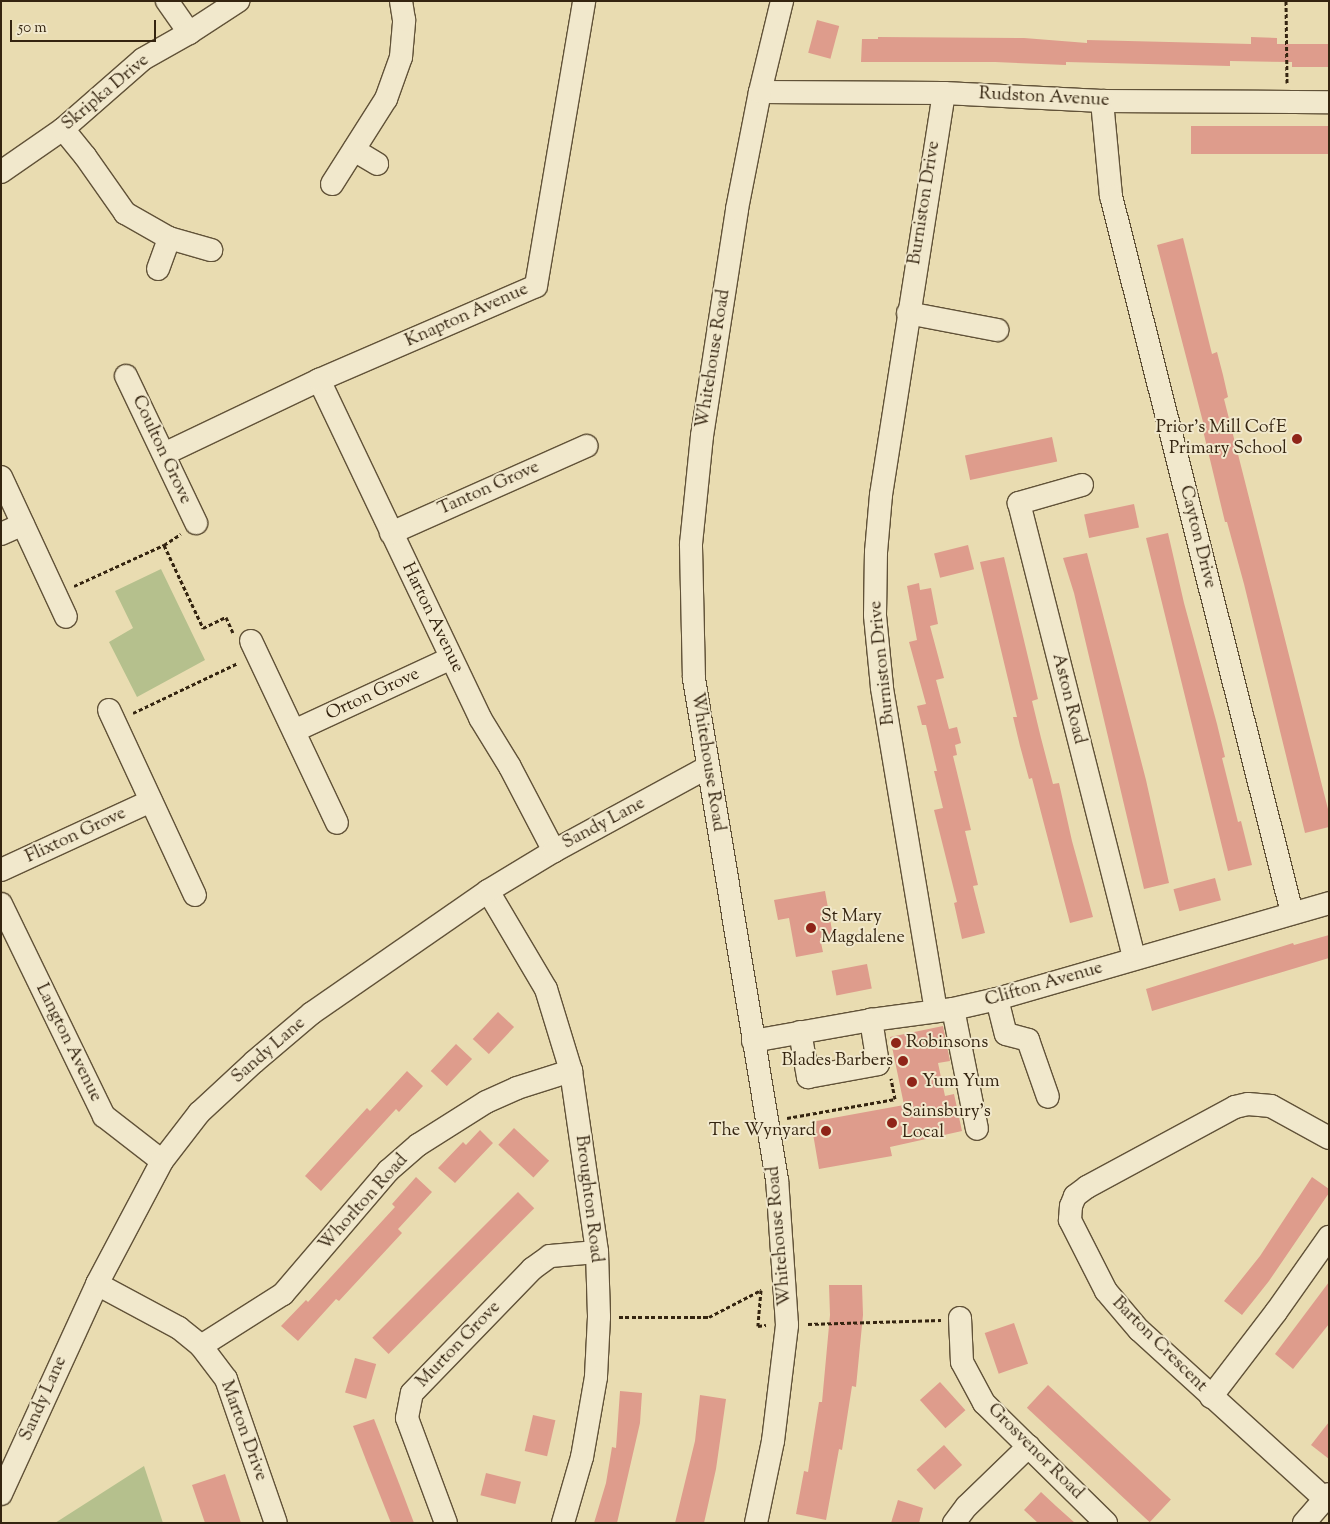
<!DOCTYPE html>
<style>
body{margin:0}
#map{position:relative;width:1330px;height:1524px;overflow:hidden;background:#e9dcb1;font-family:"Sorts Mill Goudy",serif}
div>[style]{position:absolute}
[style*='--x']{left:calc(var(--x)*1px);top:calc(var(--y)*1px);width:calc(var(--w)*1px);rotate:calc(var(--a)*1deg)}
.green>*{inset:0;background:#b5c08d}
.building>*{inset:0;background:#de9c8c;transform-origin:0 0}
.path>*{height:3px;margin-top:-1.5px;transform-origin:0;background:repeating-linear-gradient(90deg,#342410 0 4px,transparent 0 6.5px)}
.roads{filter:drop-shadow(1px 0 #615238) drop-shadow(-1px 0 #615238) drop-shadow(0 1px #615238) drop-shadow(0 -1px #615238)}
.minor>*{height:22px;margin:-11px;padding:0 11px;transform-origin:11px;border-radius:11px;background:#f1e8cc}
.dots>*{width:14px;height:14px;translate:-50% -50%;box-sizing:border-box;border:2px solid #f1e8cc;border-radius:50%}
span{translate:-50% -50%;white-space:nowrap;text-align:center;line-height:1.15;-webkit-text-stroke:4px #f1e8cc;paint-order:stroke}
.street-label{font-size:18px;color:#342410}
.poi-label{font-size:18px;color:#342410}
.right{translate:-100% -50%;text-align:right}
.left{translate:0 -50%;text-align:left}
.frame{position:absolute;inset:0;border:2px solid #342410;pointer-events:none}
.scale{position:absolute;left:10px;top:20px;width:146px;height:22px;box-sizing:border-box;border:2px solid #342410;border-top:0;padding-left:6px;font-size:15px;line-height:18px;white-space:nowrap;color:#342410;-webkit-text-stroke:4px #f1e8cc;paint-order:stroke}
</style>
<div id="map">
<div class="green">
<i style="clip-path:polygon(161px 569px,205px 660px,137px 697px,109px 642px,133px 628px,115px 591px)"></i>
<i style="clip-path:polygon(144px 1466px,163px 1523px,55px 1523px)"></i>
</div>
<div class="building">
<i style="left:817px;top:20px;width:23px;height:34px;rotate:15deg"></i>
<i style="clip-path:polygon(878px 37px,1024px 38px,1087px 43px,1087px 40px,1251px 44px,1251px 37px,1277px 38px,1277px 44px,1329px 44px,1329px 67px,1292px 67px,1292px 62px,1230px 61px,1230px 66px,1066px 62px,1066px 65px,995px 62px,861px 62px,862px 39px,878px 39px)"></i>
<i style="left:1191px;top:126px;width:138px;height:28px"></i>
<i style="clip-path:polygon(1183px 238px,1212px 354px,1217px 352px,1223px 375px,1228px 397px,1224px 399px,1329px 813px,1329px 827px,1305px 833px,1244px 584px,1227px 522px,1225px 522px,1201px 422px,1203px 422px,1157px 245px)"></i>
<i style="left:1052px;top:437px;width:25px;height:89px;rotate:78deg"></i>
<i style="left:1134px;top:504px;width:24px;height:51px;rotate:78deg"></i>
<i style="clip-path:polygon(1168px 533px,1184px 603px,1217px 724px,1225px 757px,1222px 758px,1238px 822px,1241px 821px,1252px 865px,1228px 871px,1146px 538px)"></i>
<i style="left:968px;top:545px;width:25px;height:35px;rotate:76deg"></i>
<i style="clip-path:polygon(1087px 553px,1146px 780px,1169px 883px,1144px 889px,1074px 593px,1063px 558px)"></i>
<i style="clip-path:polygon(1004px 557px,1038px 699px,1032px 701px,1041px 738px,1053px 784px,1059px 783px,1072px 841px,1093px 917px,1070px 923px,1032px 778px,1029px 779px,1020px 746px,1013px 717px,1017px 717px,980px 562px)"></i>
<i style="clip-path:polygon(919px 583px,920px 590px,931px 588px,938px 624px,930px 626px,944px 678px,936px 680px,949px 729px,957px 727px,961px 743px,955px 745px,957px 755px,953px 756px,971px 830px,965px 831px,978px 885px,973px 886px,985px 933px,962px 939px,954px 903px,957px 902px,934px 810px,943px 808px,934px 771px,937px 771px,926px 725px,922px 725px,917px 706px,926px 704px,909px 642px,917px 640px,907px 586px)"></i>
<i style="left:1215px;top:878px;width:23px;height:43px;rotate:75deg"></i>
<i style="clip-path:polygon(825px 891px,833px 936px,820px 938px,823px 952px,796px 957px,789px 918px,778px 920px,774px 900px)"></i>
<i style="clip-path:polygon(1329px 935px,1329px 958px,1152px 1011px,1146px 989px,1293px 943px,1294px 945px)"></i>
<i style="left:867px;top:964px;width:25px;height:36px;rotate:79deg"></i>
<i style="left:498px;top:1012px;width:22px;height:37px;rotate:43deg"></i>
<i style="clip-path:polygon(943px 1026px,950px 1061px,938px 1063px,945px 1096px,954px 1094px,962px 1131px,890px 1147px,892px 1156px,819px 1169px,811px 1122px,904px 1105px,890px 1037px)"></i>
<i style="left:456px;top:1044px;width:22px;height:37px;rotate:43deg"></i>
<i style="clip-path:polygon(407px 1071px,423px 1086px,399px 1112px,396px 1109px,321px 1191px,305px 1176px,367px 1108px,370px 1111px)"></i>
<i style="left:514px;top:1128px;width:48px;height:23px;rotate:43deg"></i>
<i style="clip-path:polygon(480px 1130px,493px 1143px,455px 1183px,438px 1168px,463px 1142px,466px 1145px)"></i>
<i style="clip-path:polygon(416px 1177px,432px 1192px,398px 1229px,402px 1233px,339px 1301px,336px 1299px,298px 1341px,281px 1326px,306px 1300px,308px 1302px,395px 1207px,392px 1204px)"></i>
<i style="clip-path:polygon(1312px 1177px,1329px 1189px,1329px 1193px,1269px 1281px,1242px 1315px,1224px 1301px,1260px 1256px)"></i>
<i style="left:518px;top:1192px;width:23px;height:206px;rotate:45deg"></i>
<i style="clip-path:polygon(1329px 1282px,1329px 1324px,1293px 1369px,1275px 1354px)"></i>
<i style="clip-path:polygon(829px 1285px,862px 1285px,863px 1315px,856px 1387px,852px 1386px,842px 1450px,839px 1449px,826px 1520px,796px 1514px,804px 1471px,808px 1472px,819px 1402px,822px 1402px,830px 1315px)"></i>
<i style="left:1014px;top:1323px;width:43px;height:31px;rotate:71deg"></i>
<i style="left:355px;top:1358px;width:22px;height:36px;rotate:16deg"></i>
<i style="left:940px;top:1382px;width:38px;height:27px;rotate:48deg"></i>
<i style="left:1048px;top:1385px;width:168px;height:31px;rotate:43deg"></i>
<i style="clip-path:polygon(620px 1391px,642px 1393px,640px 1423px,617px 1523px,594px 1523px,606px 1483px,612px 1447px,616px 1448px)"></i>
<i style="clip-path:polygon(700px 1395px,726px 1399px,716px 1469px,704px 1523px,675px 1523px,695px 1441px)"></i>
<i style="left:533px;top:1415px;width:23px;height:37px;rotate:13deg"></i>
<i style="clip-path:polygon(374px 1419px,400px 1486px,414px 1523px,391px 1523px,366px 1460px,353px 1426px)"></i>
<i style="clip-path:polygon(1329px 1422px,1329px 1459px,1311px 1445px)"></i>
<i style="left:944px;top:1445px;width:27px;height:37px;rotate:48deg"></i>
<i style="left:486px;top:1473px;width:36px;height:23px;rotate:14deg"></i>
<i style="clip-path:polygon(225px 1474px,241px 1523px,205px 1523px,192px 1485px)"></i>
<i style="clip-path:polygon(1041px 1492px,1056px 1506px,1075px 1523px,1038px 1523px,1024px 1510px)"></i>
<i style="clip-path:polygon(898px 1500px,923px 1508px,919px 1523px,891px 1523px)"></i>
</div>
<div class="path">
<i style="--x:1286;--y:1;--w:82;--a:89.3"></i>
<i style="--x:164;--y:545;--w:92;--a:64.8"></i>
<i style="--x:203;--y:628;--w:25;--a:-26"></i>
<i style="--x:226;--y:617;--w:17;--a:66"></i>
<i style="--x:74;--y:586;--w:99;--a:-24.5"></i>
<i style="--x:164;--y:545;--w:20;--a:-33"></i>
<i style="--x:133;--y:713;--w:116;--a:-25.5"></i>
<i style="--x:787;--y:1118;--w:110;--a:-10"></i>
<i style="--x:895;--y:1099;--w:21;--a:-101"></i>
<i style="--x:619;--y:1317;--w:90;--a:0"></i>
<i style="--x:709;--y:1317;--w:59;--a:-27.4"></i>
<i style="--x:761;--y:1290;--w:36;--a:95"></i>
<i style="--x:758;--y:1326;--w:8;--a:-7"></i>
<i style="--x:808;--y:1324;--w:133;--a:-1.7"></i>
</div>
<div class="roads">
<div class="minor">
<i style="--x:167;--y:1;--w:39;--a:55"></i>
<i style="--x:760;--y:92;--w:184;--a:0.3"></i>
<i style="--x:944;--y:93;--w:158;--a:2.9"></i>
<i style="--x:1102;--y:101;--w:227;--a:0.3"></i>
<i style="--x:1102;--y:101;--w:95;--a:84.6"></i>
<i style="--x:1111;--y:196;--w:739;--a:75.83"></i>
<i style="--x:63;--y:129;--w:35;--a:51"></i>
<i style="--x:85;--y:156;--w:70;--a:54.9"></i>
<i style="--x:125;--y:213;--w:51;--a:29.6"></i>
<i style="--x:169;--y:238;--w:44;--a:15.9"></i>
<i style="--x:354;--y:150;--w:27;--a:31"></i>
<i style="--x:1;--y:172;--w:75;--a:-34.7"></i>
<i style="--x:63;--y:129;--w:106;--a:-41.2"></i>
<i style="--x:143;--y:59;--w:53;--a:-29.5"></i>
<i style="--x:189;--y:33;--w:59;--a:-33.1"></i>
<i style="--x:332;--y:184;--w:101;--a:-57.6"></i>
<i style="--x:386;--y:99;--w:45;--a:-70.3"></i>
<i style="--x:401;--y:57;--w:37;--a:-85"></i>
<i style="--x:404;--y:20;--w:19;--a:-99"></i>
<i style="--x:158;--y:269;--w:33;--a:-70"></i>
<i style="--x:908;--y:313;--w:91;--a:10.8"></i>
<i style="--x:126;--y:376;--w:163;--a:64.5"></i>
<i style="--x:319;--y:380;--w:374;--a:64.5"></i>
<i style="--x:480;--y:718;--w:57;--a:58.5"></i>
<i style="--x:510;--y:767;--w:95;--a:62.4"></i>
<i style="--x:164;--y:454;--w:172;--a:-25.5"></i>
<i style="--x:319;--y:380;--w:236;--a:-23.4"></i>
<i style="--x:536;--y:286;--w:289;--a:-80.4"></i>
<i style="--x:1;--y:477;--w:154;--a:65.1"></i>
<i style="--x:1082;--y:485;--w:66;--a:164.1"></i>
<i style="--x:1019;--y:503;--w:470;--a:75.8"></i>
<i style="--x:391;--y:533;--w:214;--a:-24"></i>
<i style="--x:1;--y:534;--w:24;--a:-24"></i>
<i style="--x:251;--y:641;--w:201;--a:64.7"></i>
<i style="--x:109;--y:710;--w:204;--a:65.1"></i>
<i style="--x:294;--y:731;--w:173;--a:-24.9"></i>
<i style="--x:1;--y:870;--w:165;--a:-24.7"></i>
<i style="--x:488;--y:891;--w:114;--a:59.4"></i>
<i style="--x:546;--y:989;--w:86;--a:73"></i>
<i style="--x:571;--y:1071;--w:183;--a:81.8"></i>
<i style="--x:597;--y:1252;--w:65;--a:88.2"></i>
<i style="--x:599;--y:1317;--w:60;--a:92.9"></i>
<i style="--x:596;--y:1377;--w:81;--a:99.9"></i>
<i style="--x:582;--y:1457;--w:69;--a:106.1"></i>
<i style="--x:1;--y:904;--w:236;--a:64.1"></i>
<i style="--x:104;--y:1116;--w:73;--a:37.8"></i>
<i style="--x:997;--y:999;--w:36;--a:76"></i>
<i style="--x:1006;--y:1034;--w:23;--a:15"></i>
<i style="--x:1028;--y:1040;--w:60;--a:70.7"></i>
<i style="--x:953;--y:1009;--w:122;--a:78.7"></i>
<i style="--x:936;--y:1011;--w:328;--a:-99.5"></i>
<i style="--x:882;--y:687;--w:72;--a:-95.6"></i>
<i style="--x:875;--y:615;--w:63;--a:-89.1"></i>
<i style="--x:876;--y:552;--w:57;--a:-85"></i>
<i style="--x:881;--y:495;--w:407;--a:-81.1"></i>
<i style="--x:800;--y:1032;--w:46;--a:79.9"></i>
<i style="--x:808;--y:1077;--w:71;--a:-10.5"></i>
<i style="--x:878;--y:1064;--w:45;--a:-99"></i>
<i style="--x:753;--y:1041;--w:120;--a:-10.1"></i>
<i style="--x:871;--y:1020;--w:83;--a:-7.6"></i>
<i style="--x:953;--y:1009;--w:45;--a:-12.8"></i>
<i style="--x:997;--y:999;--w:346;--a:-16.1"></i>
<i style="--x:97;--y:1284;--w:93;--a:28.2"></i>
<i style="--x:179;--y:1328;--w:28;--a:39"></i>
<i style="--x:201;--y:1346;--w:41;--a:52.9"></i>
<i style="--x:226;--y:1379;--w:152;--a:70.9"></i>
<i style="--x:960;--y:1318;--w:44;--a:87.4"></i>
<i style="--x:962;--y:1362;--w:47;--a:61.8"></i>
<i style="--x:984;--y:1403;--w:171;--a:44.5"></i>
<i style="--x:201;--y:1346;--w:97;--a:-32.4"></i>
<i style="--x:283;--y:1294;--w:162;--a:-49.5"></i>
<i style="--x:388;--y:1171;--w:40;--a:-41"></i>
<i style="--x:418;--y:1145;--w:80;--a:-32.3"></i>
<i style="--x:486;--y:1102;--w:34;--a:-24"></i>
<i style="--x:517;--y:1088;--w:57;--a:-17.5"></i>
<i style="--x:1211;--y:1397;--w:107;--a:-52.6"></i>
<i style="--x:1276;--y:1312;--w:92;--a:-54.8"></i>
<i style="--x:1;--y:1494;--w:231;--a:-65.4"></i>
<i style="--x:97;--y:1284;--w:139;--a:-62.1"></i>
<i style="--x:162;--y:1161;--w:61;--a:-52.4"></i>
<i style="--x:199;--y:1113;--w:75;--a:-42.8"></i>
<i style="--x:254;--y:1062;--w:76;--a:-40.2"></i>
<i style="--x:312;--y:1013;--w:214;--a:-34.7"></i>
<i style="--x:488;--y:891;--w:77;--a:-31.2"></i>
<i style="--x:554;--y:851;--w:175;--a:-28.6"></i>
<i style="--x:1325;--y:1499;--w:251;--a:-137.7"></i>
<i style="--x:1139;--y:1330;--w:51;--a:-130.2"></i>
<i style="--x:1106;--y:1291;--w:80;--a:-116.9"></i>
<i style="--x:1070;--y:1220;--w:14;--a:-86"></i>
<i style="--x:1071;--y:1206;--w:11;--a:-68"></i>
<i style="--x:1075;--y:1196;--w:15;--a:-37"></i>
<i style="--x:1087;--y:1187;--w:168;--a:-28.4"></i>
<i style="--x:1235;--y:1107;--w:13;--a:-13"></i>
<i style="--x:1248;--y:1104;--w:23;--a:5"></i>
<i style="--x:1271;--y:1106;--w:66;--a:28.9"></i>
<i style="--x:446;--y:1523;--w:112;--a:-110.4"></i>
<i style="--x:407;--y:1418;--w:25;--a:-79"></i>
<i style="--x:412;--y:1393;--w:173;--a:-45.9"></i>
<i style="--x:532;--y:1269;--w:22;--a:-36"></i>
<i style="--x:550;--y:1256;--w:47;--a:-4.9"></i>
<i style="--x:756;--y:1523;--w:84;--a:-78.3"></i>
<i style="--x:773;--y:1441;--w:117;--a:-83.1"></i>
<i style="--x:787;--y:1325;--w:145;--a:-93.9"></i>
<i style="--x:777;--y:1180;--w:508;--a:-99.41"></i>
<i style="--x:694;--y:679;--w:135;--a:-91.3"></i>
<i style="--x:691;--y:544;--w:109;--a:-84.2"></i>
<i style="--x:702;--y:436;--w:230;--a:-81.2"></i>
<i style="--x:737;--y:209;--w:119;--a:-78.9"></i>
<i style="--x:760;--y:92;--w:94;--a:-76.4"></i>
<i style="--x:954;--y:1523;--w:21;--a:-53"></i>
<i style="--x:967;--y:1506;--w:86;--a:-44.1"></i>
<i style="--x:1304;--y:1523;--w:38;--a:-49"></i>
</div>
</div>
<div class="dots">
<i style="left:1297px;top:439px;background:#8f2418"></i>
<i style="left:811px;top:928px;background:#8f2418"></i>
<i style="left:896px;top:1043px;background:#8f2418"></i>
<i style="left:903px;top:1061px;background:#8f2418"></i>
<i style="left:912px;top:1082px;background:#8f2418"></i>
<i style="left:892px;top:1123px;background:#8f2418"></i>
<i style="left:826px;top:1131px;background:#8f2418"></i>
</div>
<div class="street-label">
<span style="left:106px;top:93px;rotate:-40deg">Skripka Drive</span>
<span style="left:1044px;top:98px;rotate:3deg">Rudston Avenue</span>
<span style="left:925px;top:203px;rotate:-81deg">Burniston Drive</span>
<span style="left:467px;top:316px;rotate:-24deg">Knapton Avenue</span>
<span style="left:714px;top:359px;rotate:-81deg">Whitehouse Road</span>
<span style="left:161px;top:450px;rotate:65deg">Coulton Grove</span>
<span style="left:489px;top:489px;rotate:-24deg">Tanton Grove</span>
<span style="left:1197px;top:537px;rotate:76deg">Cayton Drive</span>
<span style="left:432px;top:618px;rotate:64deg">Harton Avenue</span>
<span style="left:883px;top:663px;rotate:-96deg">Burniston Drive</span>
<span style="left:373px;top:695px;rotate:-25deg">Orton Grove</span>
<span style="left:1068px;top:699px;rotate:76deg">Aston Road</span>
<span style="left:707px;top:762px;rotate:81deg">Whitehouse Road</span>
<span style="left:604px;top:824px;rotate:-28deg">Sandy Lane</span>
<span style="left:76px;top:836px;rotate:-25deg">Flixton Grove</span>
<span style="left:1044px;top:985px;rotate:-16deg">Clifton Avenue</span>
<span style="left:68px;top:1043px;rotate:64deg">Langton Avenue</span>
<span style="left:269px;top:1051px;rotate:-41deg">Sandy Lane</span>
<span style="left:588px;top:1199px;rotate:83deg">Broughton Road</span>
<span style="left:364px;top:1203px;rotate:-48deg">Whorlton Road</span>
<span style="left:780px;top:1236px;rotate:-95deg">Whitehouse Road</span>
<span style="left:459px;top:1345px;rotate:-46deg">Murton Grove</span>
<span style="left:1159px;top:1345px;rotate:45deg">Barton Crescent</span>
<span style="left:44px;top:1399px;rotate:-66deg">Sandy Lane</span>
<span style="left:243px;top:1431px;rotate:70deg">Marton Drive</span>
<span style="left:1035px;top:1452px;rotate:45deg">Grosvenor Road</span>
</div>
<div class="poi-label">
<span class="right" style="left:1287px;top:439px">Prior's Mill CofE<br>Primary School</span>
<span class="left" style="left:821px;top:928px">St Mary<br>Magdalene</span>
<span class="left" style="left:906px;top:1043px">Robinsons</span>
<span class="right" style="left:893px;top:1061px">Blades Barbers</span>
<span class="left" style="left:922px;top:1082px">Yum Yum</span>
<span class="left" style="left:902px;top:1123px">Sainsbury's<br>Local</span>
<span class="right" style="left:816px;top:1131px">The Wynyard</span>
</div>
<div class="frame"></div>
<div class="scale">50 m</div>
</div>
